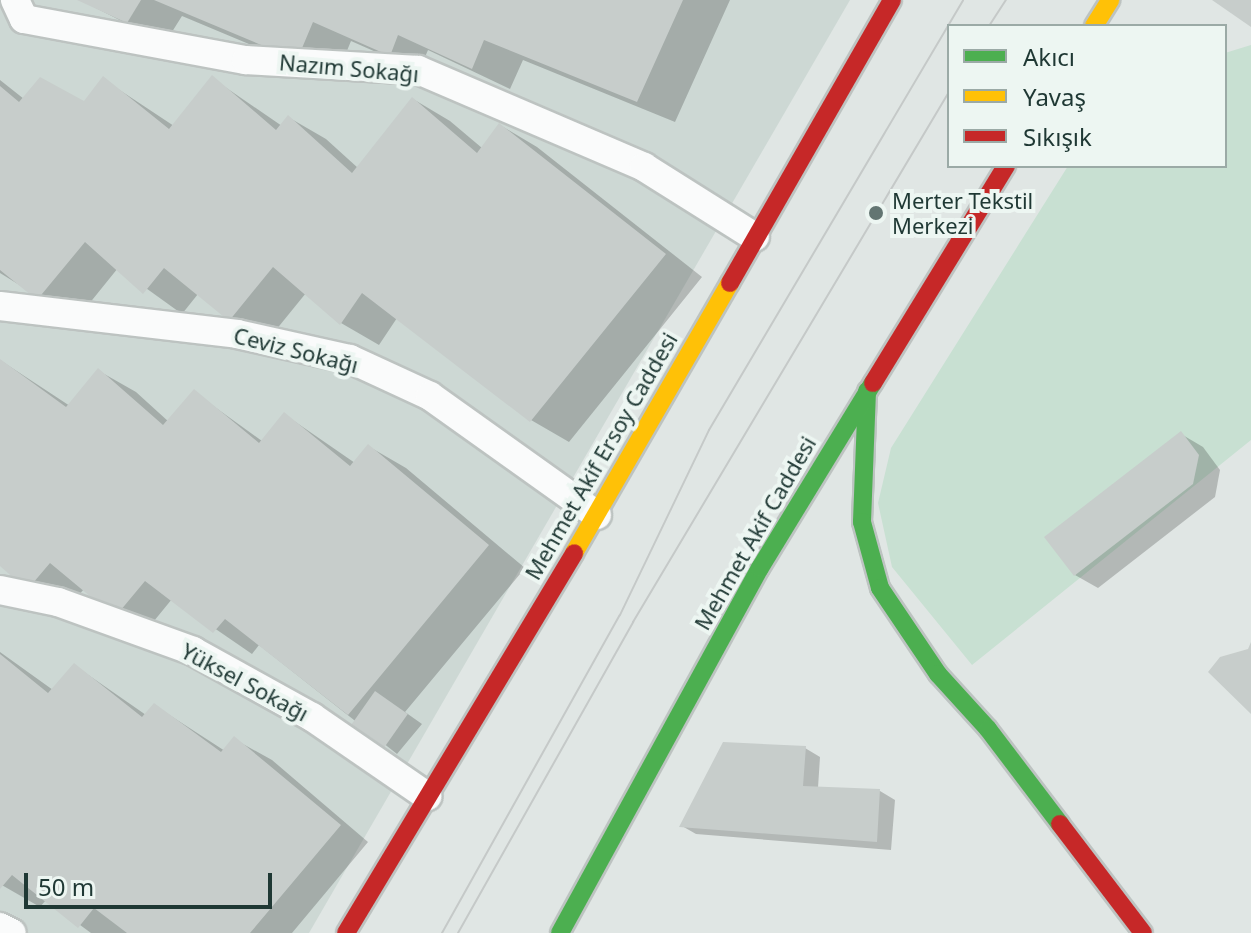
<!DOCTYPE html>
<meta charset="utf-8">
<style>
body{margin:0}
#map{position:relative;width:1251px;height:933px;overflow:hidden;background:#e0e6e4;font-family:"Noto Sans",sans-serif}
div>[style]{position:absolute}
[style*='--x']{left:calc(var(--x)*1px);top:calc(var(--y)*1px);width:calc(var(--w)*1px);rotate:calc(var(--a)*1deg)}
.built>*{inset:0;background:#cdd8d4}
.green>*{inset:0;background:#c8e0d2}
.shadow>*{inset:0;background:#0003}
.building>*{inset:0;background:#c7cdcb;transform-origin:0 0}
.roads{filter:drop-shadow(2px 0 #bdc3c1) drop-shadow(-2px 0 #bdc3c1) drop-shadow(0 2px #bdc3c1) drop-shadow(0 -2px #bdc3c1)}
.street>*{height:28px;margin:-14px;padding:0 14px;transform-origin:14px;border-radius:14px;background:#fafbfb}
.fast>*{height:18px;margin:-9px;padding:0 9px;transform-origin:9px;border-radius:9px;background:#4caf50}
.slow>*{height:18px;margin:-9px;padding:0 9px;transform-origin:9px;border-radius:9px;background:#ffc107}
.jam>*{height:18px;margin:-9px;padding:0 9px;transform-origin:9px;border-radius:9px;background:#c62828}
.tram>*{height:2px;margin:-1px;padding:0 1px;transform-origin:1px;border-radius:1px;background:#c5c9c8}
.dots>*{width:22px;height:22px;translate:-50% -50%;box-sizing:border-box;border:4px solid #edf6f2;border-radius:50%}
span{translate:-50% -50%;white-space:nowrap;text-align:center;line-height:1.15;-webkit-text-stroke:8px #edf6f2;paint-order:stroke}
.street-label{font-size:22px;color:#1f3834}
.poi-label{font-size:22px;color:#1f3834}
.left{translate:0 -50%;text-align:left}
.legend{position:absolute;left:947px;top:24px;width:280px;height:144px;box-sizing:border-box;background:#edf6f2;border:2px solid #9baaa6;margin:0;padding:10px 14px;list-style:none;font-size:24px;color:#1f3834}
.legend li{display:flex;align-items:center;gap:16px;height:40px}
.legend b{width:40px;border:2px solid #9baaa6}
.scale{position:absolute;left:24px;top:873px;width:248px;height:36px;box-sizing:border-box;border:4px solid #1f3834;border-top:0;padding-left:10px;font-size:24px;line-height:28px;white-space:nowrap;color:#1f3834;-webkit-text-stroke:6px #edf6f2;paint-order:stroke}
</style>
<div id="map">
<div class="built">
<i style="clip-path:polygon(0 0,850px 0,309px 933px,0 933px)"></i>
</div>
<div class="green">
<i style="clip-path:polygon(1251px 45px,1251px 440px,972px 665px,892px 567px,878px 503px,891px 448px,1068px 166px,1225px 166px,1225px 53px)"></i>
</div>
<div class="shadow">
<i style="clip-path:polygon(80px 0,730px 0,675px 122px,523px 60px,510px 89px,428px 50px,419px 71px,351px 41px,335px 80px,182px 16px,165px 43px)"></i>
<i style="clip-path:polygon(212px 78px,282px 126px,288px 117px,326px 139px,358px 168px,413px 99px,450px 121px,482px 148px,500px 125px,537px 147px,702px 277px,569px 442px,531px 420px,397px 318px,379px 345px,341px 323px,306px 293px,267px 341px,198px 294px,182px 314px,118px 268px,76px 320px,0 273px,0 80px,24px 99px,84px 104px,103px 79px,174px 126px)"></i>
<i style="clip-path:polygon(0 360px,70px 406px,99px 371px,136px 392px,169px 422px,194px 392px,262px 441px,284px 414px,355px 463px,368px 446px,406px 468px,525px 568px,405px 712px,422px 724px,397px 754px,259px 645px,252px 654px,172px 599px,145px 632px,84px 589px,66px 610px,0 563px)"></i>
<i style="clip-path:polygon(1181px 434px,1203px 447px,1220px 470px,1215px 497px,1098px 588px,1075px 575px)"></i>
<i style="clip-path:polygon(0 652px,53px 690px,74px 665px,146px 715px,154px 705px,225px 751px,234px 739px,272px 760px,368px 842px,292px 933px,91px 933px,46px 900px,40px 907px,0 884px)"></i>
<i style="clip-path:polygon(805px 748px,820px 757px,818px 788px,880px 791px,895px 800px,891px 850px,696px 834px,682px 826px)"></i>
</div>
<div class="building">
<i style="clip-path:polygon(77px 0,141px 0,127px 23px)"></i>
<i style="clip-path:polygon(154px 0,683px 0,637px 102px,484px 40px,472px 69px,398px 35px,390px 56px,313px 22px,297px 60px)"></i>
<i style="clip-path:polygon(1212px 0,1251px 0,1251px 27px)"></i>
<i style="clip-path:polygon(212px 75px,276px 130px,288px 115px,352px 173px,412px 97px,477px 153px,499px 123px,666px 254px,530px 422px,362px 293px,340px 325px,273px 267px,229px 321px,164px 268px,143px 294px,85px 242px,37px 300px,0 270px,0 86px,19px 102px,40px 77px,84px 101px,103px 76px,169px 129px)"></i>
<i style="clip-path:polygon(0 359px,66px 407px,98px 368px,163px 425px,194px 389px,259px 443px,284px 412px,350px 466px,368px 444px,489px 545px,348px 715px,225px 619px,213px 633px,145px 581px,115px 617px,50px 563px,27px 590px,0 566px)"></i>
<i style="clip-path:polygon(1181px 431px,1199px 455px,1193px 484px,1074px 576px,1044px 537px)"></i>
<i style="clip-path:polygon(1251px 642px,1251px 714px,1208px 672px,1220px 657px,1248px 649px)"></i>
<i style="clip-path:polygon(0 654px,48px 693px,74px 663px,142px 717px,154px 703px,221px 752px,234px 736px,341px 825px,250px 933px,127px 933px,94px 908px,78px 928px,12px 875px,0 889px)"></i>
<i style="left:375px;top:691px;width:40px;height:41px;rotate:35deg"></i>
<i style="clip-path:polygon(723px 742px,806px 746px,803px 786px,880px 789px,877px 842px,679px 827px)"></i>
</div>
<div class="roads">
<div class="street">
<i style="--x:15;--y:0;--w:21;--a:65"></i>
<i style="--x:24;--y:19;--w:226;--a:10.5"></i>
<i style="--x:246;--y:60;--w:172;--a:3.3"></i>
<i style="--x:418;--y:70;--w:246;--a:23.2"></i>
<i style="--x:644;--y:167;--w:131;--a:32.2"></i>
<i style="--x:0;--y:306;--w:239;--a:6.7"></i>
<i style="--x:237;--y:334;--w:116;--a:12.5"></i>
<i style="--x:350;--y:359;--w:88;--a:24.8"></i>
<i style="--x:430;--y:396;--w:205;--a:35.5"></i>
<i style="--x:0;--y:590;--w:59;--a:11.7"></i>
<i style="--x:58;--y:602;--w:144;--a:19.9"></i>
<i style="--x:193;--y:651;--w:136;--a:29"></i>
<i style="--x:312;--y:717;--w:140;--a:34.5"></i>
<i style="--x:0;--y:927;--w:13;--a:27"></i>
</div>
<div class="fast">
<i style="--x:867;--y:391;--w:131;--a:92.2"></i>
<i style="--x:862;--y:522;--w:68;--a:74.7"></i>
<i style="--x:880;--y:588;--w:104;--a:56"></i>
<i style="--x:938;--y:674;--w:74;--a:47.7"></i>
<i style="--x:988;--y:729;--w:119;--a:52.8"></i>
<i style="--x:560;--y:933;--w:416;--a:-61.3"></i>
<i style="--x:760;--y:568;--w:217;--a:-58.6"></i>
</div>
<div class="slow">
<i style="--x:1094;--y:26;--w:31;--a:-58"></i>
<i style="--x:574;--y:553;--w:312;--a:-60"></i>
</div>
<div class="jam">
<i style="--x:730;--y:283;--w:326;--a:-60.2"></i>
<i style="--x:873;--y:383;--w:255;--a:-58.5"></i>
<i style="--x:1060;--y:824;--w:137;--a:52.7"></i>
<i style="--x:346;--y:933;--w:443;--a:-59"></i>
</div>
</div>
<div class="tram">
<i style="--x:989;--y:26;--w:31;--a:-57"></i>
<i style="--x:442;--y:933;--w:364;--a:-60.8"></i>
<i style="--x:620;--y:615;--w:205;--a:-64.3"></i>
<i style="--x:709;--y:430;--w:499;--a:-59.4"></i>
<i style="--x:458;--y:933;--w:357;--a:-60.6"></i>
<i style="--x:633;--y:622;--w:617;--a:-59.2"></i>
</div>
<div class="dots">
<i style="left:876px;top:213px;background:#637572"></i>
</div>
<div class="street-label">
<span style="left:349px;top:68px;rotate:5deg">Nazım Sokağı</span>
<span style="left:296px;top:350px;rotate:14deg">Ceviz Sokağı</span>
<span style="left:601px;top:456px;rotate:-60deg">Mehmet Akif Ersoy Caddesi</span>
<span style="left:755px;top:533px;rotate:-60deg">Mehmet Akif Caddesi</span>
<span style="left:245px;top:682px;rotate:28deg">Yüksel Sokağı</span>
</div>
<div class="poi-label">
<span class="left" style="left:892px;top:213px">Merter Tekstil<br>Merkezi</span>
</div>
<ul class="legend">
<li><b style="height:10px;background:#4caf50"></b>Akıcı</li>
<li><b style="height:10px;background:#ffc107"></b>Yavaş</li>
<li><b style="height:10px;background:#c62828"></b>Sıkışık</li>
</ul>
<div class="scale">50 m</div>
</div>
